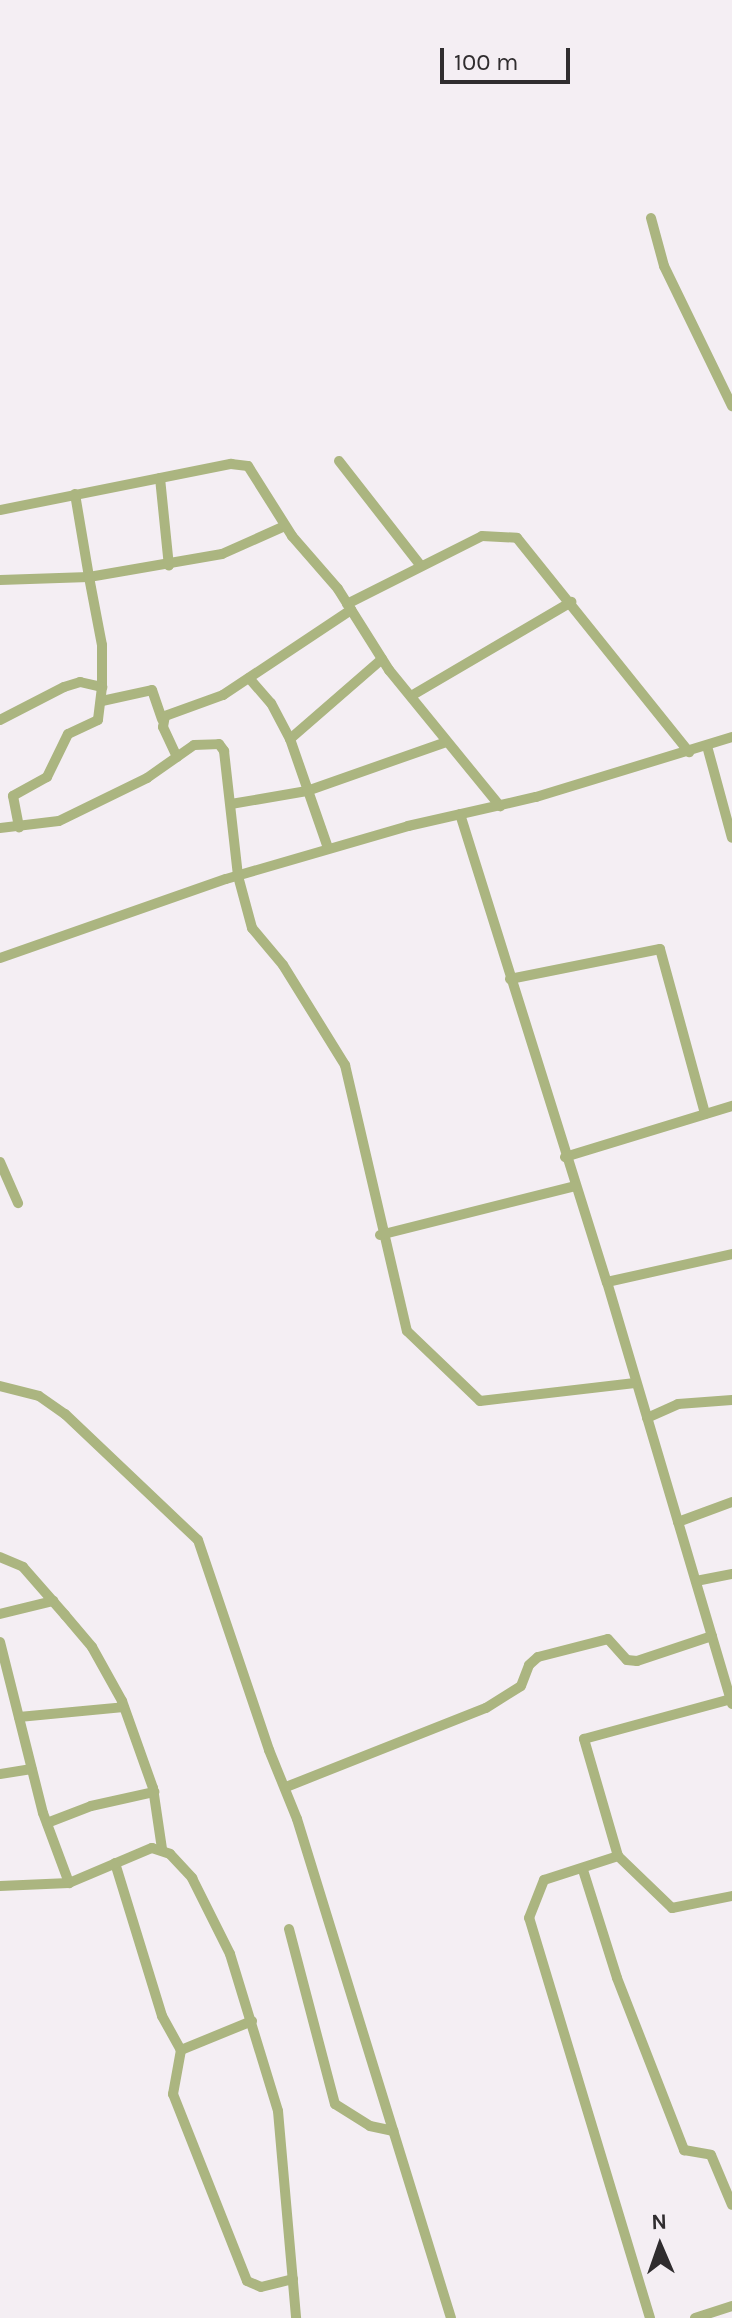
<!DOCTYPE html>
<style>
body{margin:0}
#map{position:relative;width:732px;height:2318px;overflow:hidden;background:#f4eef3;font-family:Karla,sans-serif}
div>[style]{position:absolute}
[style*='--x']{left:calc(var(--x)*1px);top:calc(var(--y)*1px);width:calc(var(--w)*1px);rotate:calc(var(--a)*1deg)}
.street>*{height:10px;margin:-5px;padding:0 5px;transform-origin:5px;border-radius:5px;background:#abb580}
span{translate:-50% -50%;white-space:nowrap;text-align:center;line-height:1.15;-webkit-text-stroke:8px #f4eef3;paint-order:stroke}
.north{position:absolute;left:620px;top:2206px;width:80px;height:80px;-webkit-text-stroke:6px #f4eef3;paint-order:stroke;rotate:358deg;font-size:22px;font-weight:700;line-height:32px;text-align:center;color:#302d2f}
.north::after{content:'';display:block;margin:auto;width:28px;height:36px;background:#302d2f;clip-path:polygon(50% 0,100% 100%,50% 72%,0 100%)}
.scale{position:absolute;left:440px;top:48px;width:130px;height:36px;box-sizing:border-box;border:4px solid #302d2f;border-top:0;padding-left:10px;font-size:24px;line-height:28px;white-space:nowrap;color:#302d2f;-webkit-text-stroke:6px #f4eef3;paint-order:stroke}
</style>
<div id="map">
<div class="street">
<i style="--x:651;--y:218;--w:50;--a:74.8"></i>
<i style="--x:664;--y:266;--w:156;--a:64.1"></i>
<i style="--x:339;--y:461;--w:133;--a:52"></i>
<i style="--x:160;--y:478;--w:88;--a:84.2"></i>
<i style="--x:75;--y:494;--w:84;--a:80.4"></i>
<i style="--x:89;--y:577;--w:135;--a:-9.8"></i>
<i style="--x:222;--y:554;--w:69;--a:-24"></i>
<i style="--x:0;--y:510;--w:236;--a:-11.3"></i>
<i style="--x:231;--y:464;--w:17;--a:7"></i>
<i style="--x:248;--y:466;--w:83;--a:57.8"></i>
<i style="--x:292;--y:536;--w:70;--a:49"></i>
<i style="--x:338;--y:589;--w:96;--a:57.8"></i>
<i style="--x:389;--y:670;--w:176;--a:50.8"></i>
<i style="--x:0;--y:580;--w:89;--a:-1.9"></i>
<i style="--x:89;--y:577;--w:69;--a:79.2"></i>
<i style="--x:102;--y:645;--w:42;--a:90"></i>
<i style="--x:347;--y:604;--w:151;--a:-26.7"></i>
<i style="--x:482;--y:536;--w:35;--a:3"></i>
<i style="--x:517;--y:538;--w:275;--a:51.2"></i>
<i style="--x:249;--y:678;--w:33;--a:49"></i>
<i style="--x:271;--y:703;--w:41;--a:62.2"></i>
<i style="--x:411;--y:696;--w:186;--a:-30.4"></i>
<i style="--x:102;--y:701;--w:51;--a:-12.4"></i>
<i style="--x:152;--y:690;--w:31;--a:71"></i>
<i style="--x:0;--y:720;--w:72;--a:-27.3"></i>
<i style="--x:64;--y:687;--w:17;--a:-17"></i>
<i style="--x:80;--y:682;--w:23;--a:13"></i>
<i style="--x:102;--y:687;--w:33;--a:97"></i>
<i style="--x:98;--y:720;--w:33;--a:155"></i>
<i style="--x:68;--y:734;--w:48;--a:116"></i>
<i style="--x:47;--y:777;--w:39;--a:151"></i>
<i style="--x:13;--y:796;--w:32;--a:79"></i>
<i style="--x:707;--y:746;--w:95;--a:74.8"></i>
<i style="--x:177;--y:757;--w:33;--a:-115"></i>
<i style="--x:163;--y:727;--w:11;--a:-80"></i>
<i style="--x:165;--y:716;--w:62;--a:-19.9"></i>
<i style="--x:223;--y:695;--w:154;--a:-33.6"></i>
<i style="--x:231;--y:804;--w:77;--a:-9.7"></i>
<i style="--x:307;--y:791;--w:147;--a:-19.4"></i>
<i style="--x:460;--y:814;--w:491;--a:72.6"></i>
<i style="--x:607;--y:1282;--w:440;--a:73.5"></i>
<i style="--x:0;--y:828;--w:59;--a:-6.8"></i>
<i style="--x:59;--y:821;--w:98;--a:-26"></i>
<i style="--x:147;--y:778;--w:57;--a:-35.1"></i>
<i style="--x:194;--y:745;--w:25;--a:-2"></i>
<i style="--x:219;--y:744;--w:9;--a:54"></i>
<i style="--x:224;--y:751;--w:126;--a:83.6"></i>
<i style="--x:238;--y:876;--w:54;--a:74.9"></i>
<i style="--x:252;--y:928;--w:48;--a:50"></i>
<i style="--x:283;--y:965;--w:118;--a:58.2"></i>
<i style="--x:345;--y:1065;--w:273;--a:76.9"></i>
<i style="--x:407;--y:1331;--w:101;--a:43.8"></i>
<i style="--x:480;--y:1401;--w:156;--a:-6.6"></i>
<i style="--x:328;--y:848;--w:115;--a:-109.2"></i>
<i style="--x:290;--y:739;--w:122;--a:-41"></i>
<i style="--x:0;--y:958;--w:239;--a:-19.3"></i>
<i style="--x:226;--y:879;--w:190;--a:-16.2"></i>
<i style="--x:408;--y:826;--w:131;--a:-12.8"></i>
<i style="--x:536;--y:797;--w:205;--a:-17"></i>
<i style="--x:510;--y:979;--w:153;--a:-11.3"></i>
<i style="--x:660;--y:949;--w:171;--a:74.7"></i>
<i style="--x:565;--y:1157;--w:175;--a:-17"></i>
<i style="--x:0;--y:1162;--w:45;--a:66.3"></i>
<i style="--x:380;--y:1235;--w:201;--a:-14.1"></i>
<i style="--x:607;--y:1282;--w:128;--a:-12.6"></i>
<i style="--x:0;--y:1386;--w:40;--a:14.4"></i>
<i style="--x:39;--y:1396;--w:32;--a:35"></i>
<i style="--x:65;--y:1414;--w:183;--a:43.5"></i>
<i style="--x:198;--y:1540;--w:222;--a:71.3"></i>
<i style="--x:269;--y:1750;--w:74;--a:67.9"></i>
<i style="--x:297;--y:1819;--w:522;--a:72.85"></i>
<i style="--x:647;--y:1418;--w:34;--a:-24"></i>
<i style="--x:678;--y:1404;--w:54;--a:-4.2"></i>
<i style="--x:678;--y:1522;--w:58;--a:-20.3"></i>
<i style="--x:0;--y:1557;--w:25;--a:23"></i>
<i style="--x:23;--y:1567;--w:64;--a:48.8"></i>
<i style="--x:65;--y:1615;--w:42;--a:49.8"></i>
<i style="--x:92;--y:1647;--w:62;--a:60.9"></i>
<i style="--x:122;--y:1701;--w:92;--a:70.4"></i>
<i style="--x:153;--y:1788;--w:62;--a:81.6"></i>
<i style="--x:696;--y:1581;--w:37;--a:-11"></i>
<i style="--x:0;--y:1614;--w:55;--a:-13.8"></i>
<i style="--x:0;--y:1642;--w:176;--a:75.9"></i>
<i style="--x:43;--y:1813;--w:75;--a:69.6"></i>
<i style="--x:19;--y:1717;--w:105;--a:-5.4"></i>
<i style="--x:0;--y:1774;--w:32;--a:-9"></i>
<i style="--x:286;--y:1787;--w:215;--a:-21.6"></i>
<i style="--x:486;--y:1708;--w:41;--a:-32.2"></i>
<i style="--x:521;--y:1686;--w:22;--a:-69"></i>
<i style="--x:529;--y:1665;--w:12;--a:-42"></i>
<i style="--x:538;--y:1657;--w:72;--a:-14.4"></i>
<i style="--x:608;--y:1639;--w:28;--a:48"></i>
<i style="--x:627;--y:1660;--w:10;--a:6"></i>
<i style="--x:637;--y:1661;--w:79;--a:-18.4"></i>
<i style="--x:47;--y:1823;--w:47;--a:-21.1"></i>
<i style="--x:91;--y:1806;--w:65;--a:-12.5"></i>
<i style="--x:618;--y:1856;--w:122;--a:-106.2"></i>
<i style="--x:584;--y:1739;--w:152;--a:-15.2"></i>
<i style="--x:115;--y:1863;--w:160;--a:72.9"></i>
<i style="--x:162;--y:2016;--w:39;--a:61"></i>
<i style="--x:583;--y:1870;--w:113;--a:72.5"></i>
<i style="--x:617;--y:1978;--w:185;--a:68.7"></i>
<i style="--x:684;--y:2150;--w:27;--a:10"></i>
<i style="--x:711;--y:2155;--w:54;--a:67.2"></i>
<i style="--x:0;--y:1886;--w:69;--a:-2.5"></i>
<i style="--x:69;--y:1883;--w:90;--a:-22.9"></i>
<i style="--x:152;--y:1848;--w:19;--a:18"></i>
<i style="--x:170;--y:1854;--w:33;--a:47"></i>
<i style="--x:192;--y:1878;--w:85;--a:63.4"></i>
<i style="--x:230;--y:1954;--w:164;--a:73"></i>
<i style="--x:278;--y:2111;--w:208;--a:85"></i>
<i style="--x:289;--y:1929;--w:181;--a:75.3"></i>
<i style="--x:335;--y:2104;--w:41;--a:32.2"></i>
<i style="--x:370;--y:2126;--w:24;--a:12"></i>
<i style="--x:252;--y:2021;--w:77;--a:157.8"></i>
<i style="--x:181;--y:2050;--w:45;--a:100.3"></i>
<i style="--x:173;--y:2094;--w:201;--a:68.4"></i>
<i style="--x:247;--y:2281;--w:15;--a:23"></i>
<i style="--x:261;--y:2287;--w:33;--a:-14"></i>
<i style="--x:650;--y:2318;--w:418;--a:-106.8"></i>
<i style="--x:529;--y:1918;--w:41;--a:-68.5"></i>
<i style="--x:544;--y:1880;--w:78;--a:-18"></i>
<i style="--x:618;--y:1856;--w:75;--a:43.9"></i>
<i style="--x:672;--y:1908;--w:61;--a:-11.3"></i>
<i style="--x:695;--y:2318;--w:39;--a:-18"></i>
</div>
<div class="north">N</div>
<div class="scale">100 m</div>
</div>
